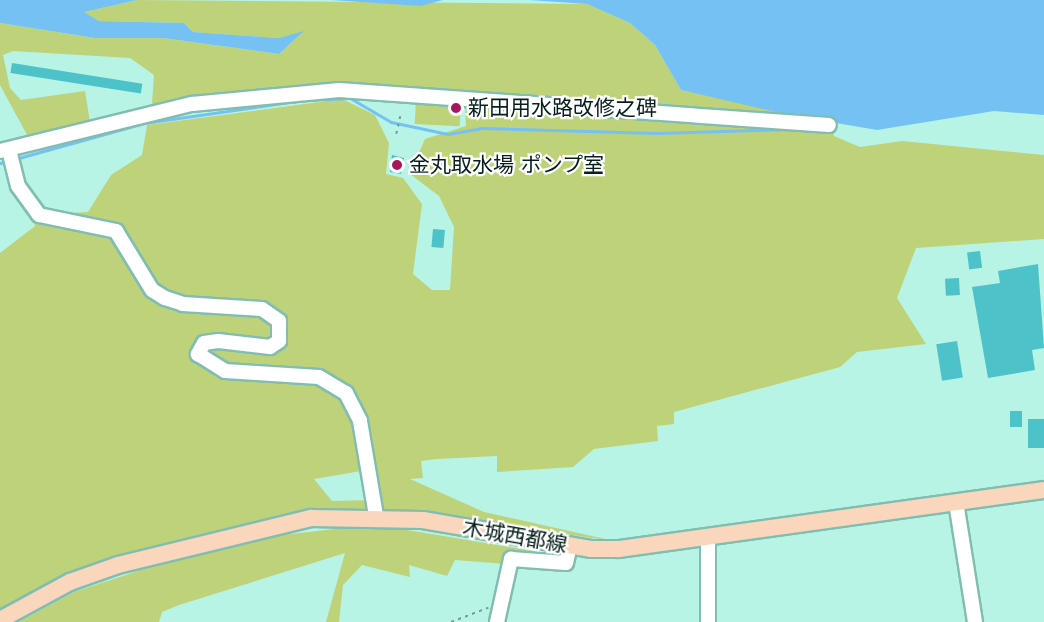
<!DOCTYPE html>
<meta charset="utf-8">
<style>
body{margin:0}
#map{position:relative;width:1044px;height:622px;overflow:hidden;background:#b7f4e6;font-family:"DejaVu Sans","Noto Sans JP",sans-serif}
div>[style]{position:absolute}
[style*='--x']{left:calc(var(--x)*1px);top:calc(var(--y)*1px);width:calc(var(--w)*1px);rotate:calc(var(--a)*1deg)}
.green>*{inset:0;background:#bed279;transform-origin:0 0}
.water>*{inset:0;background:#76c1f4}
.stream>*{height:3px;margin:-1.5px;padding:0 1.5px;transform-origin:1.5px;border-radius:1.5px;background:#76c1f4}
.building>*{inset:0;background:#4dc2c8;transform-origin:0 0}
.path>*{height:1.5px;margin-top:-0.75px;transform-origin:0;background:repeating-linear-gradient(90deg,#6f9d93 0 3px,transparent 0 7.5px)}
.roads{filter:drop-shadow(2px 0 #81bdb0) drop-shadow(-2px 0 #81bdb0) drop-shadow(0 2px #81bdb0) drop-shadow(0 -2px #81bdb0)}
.minor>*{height:14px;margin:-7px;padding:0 7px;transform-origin:7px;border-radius:7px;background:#fff}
.major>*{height:16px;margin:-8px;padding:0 8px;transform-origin:8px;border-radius:8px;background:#fad7bc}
.dots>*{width:16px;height:16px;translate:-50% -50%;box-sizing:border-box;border:3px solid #fff;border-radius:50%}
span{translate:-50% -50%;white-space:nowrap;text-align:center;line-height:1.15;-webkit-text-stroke:4.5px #fff;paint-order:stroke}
.poi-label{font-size:21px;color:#061f1b}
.left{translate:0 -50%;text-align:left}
.street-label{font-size:21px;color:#061f1b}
</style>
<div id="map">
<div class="green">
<i style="clip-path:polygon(evenodd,137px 0,587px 4px,630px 23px,655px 45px,681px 90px,830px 122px,834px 136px,860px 147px,902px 141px,1044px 155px,1044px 239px,916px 248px,897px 298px,926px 344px,857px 352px,840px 367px,674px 412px,674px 424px,657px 426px,658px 441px,594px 449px,573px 467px,497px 472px,497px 456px,437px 459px,421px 461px,423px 478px,410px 479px,484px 512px,614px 541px,395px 510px,289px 514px,107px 558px,0 610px,0 253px,35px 226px,32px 215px,88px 212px,111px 175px,142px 155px,147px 125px,342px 99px,375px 115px,389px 143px,386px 174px,403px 178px,422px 204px,413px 274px,432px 290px,450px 290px,454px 227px,439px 196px,410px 174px,425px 139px,466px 126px,465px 104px,501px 113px,516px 99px,339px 90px,158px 111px,152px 103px,154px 75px,130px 58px,13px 51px,3px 55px,10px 88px,21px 100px,85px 91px,91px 128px,32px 144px,0 85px,0 23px,95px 38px,163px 38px,279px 54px,302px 33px,279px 38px,193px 32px,184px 23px,99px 21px,83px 12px,137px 0,361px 471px,374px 500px,332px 501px,314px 479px,361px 471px)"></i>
<i style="left:416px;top:99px;width:45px;height:25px;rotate:3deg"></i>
<i style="clip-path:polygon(343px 528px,401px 529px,559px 555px,531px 555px,506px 564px,455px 560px,447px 576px,409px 565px,410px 577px,362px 565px,343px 585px,339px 622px,326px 622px,345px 553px,179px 605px,162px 612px,159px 622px,19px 622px,74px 592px,141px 570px,274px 536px)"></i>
</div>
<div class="water">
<i style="clip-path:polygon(0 0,137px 0,84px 12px,99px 21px,184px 23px,193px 32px,279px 38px,304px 31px,279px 54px,163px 38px,95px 38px,0 23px)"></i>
<i style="clip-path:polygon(331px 0,443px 0,421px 6px)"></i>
<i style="clip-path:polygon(529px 0,1044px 0,1044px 115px,994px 111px,877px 130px,784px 114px,681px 90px,655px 45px,630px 23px,587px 4px)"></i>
</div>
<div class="stream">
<i style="--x:305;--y:100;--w:45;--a:-2.5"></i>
<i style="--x:350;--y:98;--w:48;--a:30.3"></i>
<i style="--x:391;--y:122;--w:58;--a:11.9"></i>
<i style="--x:448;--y:134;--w:35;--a:-10"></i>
<i style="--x:482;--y:128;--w:175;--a:1.6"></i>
<i style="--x:657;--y:133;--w:134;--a:-1.7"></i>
<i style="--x:15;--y:159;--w:134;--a:-15.6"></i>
<i style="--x:144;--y:123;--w:154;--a:-8.2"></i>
<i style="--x:0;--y:163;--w:9;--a:-13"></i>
</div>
<div class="building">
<i style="left:12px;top:63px;width:132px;height:10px;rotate:9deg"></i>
<i style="clip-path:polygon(392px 155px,404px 158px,401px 174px,390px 172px)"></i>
<i style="left:433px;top:229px;width:12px;height:18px;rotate:5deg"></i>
<i style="left:980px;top:251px;width:17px;height:13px;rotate:83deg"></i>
<i style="clip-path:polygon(1038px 264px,1044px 348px,1032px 350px,1035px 370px,988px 378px,972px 287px,1000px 283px,998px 271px)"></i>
<i style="left:959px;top:278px;width:17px;height:14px;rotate:87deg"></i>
<i style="left:957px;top:341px;width:37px;height:21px;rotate:81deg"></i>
<i style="left:1010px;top:411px;width:12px;height:16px"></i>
<i style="left:1044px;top:419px;width:29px;height:16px;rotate:90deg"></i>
</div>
<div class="path">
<i style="--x:396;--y:134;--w:18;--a:-77"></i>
<i style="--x:451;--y:622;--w:40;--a:-21"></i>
</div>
<div class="roads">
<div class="minor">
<i style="--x:9;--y:150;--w:37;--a:76"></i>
<i style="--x:18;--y:186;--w:36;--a:54"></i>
<i style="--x:39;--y:215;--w:79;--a:11.7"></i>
<i style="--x:116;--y:231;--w:69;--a:58.6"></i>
<i style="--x:152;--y:290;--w:15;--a:32"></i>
<i style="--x:165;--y:298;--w:19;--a:18"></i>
<i style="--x:183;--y:304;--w:79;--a:3.6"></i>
<i style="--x:262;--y:309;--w:21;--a:35"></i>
<i style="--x:279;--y:321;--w:20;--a:90"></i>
<i style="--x:279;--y:341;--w:11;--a:146"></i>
<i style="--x:270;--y:347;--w:52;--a:-173.4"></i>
<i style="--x:218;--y:341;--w:14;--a:172"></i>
<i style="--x:204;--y:343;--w:13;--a:119"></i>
<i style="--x:198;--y:354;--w:32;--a:32"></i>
<i style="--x:225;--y:371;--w:94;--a:3.7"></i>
<i style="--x:319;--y:377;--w:31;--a:31"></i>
<i style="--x:346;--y:393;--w:31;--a:63"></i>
<i style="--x:360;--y:421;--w:96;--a:80.4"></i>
<i style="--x:0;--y:151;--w:198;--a:-13.8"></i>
<i style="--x:192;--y:104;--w:148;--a:-5.4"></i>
<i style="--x:339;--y:90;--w:491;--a:4.1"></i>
<i style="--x:956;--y:502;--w:121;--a:81"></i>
<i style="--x:497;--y:622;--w:65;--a:-77.5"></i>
<i style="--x:511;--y:559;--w:55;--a:4.2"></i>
<i style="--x:566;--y:563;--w:18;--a:-77"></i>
<i style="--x:708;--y:622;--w:83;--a:-90"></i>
</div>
<div class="major">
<i style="--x:0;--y:620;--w:80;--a:-28.5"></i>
<i style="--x:70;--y:582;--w:51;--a:-19.5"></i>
<i style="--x:118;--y:565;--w:199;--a:-13.7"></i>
<i style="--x:311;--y:518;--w:112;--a:1"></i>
<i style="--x:423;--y:520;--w:170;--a:9.8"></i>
<i style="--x:591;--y:549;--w:28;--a:0"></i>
<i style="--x:619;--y:549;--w:429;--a:-7.9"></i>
</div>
</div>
<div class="dots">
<i style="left:456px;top:108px;background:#a5175a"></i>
<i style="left:397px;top:165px;background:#a5175a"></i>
</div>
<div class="poi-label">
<span class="left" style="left:468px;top:108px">新田用水路改修之碑</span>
<span class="left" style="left:409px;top:165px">金丸取水場 ポンプ室</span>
</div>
<div class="street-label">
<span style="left:515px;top:536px;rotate:10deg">木城西都線</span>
</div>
</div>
